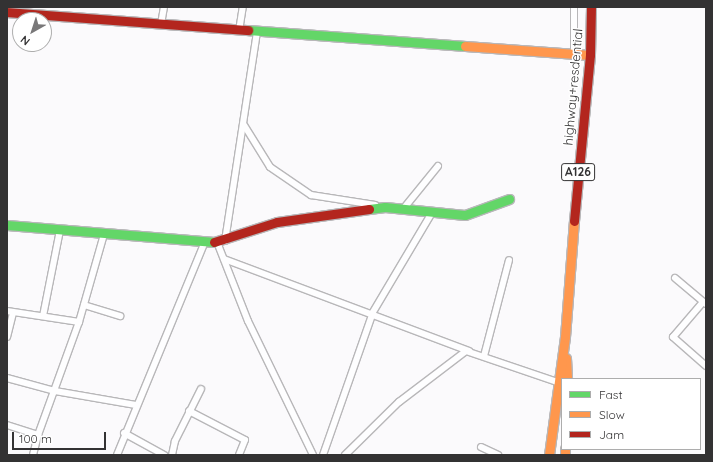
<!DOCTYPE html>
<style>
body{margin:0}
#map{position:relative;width:713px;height:462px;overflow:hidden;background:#fbfafc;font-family:Quicksand,sans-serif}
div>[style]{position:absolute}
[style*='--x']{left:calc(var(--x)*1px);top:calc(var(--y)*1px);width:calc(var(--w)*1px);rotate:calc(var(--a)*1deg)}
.roads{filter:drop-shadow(1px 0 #b8b7b9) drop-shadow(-1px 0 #b8b7b9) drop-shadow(0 1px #b8b7b9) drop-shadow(0 -1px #b8b7b9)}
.street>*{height:6px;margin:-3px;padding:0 3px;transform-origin:3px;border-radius:3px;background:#fefeff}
.fast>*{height:9px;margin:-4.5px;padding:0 4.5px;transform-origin:4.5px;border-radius:4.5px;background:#63d668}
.slow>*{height:9px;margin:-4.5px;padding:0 4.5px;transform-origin:4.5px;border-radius:4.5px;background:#ff974d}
.jam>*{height:9px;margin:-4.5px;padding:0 4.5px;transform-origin:4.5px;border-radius:4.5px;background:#b3261e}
span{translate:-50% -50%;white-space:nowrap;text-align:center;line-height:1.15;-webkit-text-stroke:3px #fff;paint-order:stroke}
.shield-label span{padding:1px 3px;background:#fff;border:1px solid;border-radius:3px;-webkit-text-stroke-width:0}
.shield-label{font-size:12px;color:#333233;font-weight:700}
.street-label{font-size:13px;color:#333233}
.frame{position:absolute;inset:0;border:8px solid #333233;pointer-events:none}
.legend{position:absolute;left:561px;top:378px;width:140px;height:72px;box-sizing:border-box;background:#fff;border:1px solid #adadad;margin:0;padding:5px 7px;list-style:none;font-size:12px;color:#333233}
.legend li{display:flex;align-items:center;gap:8px;height:20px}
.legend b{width:20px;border:1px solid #adadad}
.north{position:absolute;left:12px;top:12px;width:40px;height:40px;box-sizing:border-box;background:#fff;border:1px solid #adadad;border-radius:50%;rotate:219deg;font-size:11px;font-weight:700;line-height:16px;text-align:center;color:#333233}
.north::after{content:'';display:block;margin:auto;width:14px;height:18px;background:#797879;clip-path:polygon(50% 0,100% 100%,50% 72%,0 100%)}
.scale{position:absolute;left:12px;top:432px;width:94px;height:18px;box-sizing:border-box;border:2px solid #333233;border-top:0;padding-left:5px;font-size:12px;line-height:14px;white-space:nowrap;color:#333233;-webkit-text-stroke:3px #fff;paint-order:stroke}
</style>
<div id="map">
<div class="roads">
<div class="street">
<i style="--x:574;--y:7;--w:47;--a:90"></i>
<i style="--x:161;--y:24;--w:17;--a:-80"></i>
<i style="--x:239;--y:31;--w:24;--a:-81"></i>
<i style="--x:244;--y:125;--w:49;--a:58.2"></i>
<i style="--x:270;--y:167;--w:50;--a:34.3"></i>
<i style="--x:311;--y:195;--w:65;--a:8.9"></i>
<i style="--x:404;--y:208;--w:54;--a:-51"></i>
<i style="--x:225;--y:241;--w:212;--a:-81.3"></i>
<i style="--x:217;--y:242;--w:85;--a:68.6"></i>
<i style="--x:248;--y:321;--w:149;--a:64.1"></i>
<i style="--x:224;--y:259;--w:262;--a:20.6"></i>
<i style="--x:675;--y:278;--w:40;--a:40"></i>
<i style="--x:703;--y:302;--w:46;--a:130.6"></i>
<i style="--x:673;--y:337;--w:44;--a:41.3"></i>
<i style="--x:84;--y:305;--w:38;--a:17"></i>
<i style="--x:7;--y:311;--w:73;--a:8.7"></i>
<i style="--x:43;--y:316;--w:88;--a:-78.8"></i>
<i style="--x:7;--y:337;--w:25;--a:-76"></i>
<i style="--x:484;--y:356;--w:99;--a:-75.4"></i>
<i style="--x:7;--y:378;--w:50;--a:15.2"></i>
<i style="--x:55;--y:391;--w:82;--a:9.8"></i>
<i style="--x:189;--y:411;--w:63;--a:27.4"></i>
<i style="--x:245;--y:440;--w:16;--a:112"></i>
<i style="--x:7;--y:425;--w:33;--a:18"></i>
<i style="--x:124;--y:433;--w:46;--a:28.8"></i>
<i style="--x:481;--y:447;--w:19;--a:25"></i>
<i style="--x:33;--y:455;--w:21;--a:-76"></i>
<i style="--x:38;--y:435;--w:120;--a:-70.1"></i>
<i style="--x:79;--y:322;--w:91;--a:-74.1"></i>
<i style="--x:117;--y:455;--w:230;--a:-67.6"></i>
<i style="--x:172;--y:455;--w:14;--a:-78"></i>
<i style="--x:175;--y:441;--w:58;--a:-63.4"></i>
<i style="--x:323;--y:455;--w:151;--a:-70.7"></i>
<i style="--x:373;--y:312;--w:117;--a:-59.3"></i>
<i style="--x:345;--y:455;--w:76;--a:-44.5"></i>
<i style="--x:399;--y:402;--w:84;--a:-37.3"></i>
<i style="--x:466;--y:351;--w:96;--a:18.8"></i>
</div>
<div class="fast">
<i style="--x:248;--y:30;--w:218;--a:4.2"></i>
<i style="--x:369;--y:209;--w:16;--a:-7"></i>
<i style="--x:385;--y:207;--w:80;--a:5.7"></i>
<i style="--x:465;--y:215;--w:47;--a:-20"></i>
<i style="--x:7;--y:225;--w:208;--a:4.7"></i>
</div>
<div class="slow">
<i style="--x:465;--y:46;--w:125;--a:4.1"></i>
<i style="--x:566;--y:358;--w:21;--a:87"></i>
<i style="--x:565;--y:449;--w:6;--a:90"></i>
<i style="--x:549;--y:455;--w:119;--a:-82.3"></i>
<i style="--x:565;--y:337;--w:116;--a:-85.6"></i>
</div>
<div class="jam">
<i style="--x:7;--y:12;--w:242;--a:4.3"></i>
<i style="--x:574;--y:221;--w:167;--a:-84.5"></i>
<i style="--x:590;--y:55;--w:48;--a:-88.8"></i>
<i style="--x:214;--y:242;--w:66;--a:-17.6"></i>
<i style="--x:277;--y:222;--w:93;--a:-8"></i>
</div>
</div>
<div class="shield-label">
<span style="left:578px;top:172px">A126</span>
</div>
<div class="street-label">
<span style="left:573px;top:87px;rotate:-85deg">highway+resdential</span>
</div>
<div class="frame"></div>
<ul class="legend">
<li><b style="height:5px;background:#63d668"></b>Fast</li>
<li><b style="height:5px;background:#ff974d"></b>Slow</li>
<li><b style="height:5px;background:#b3261e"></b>Jam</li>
</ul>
<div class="north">N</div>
<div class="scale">100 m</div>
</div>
